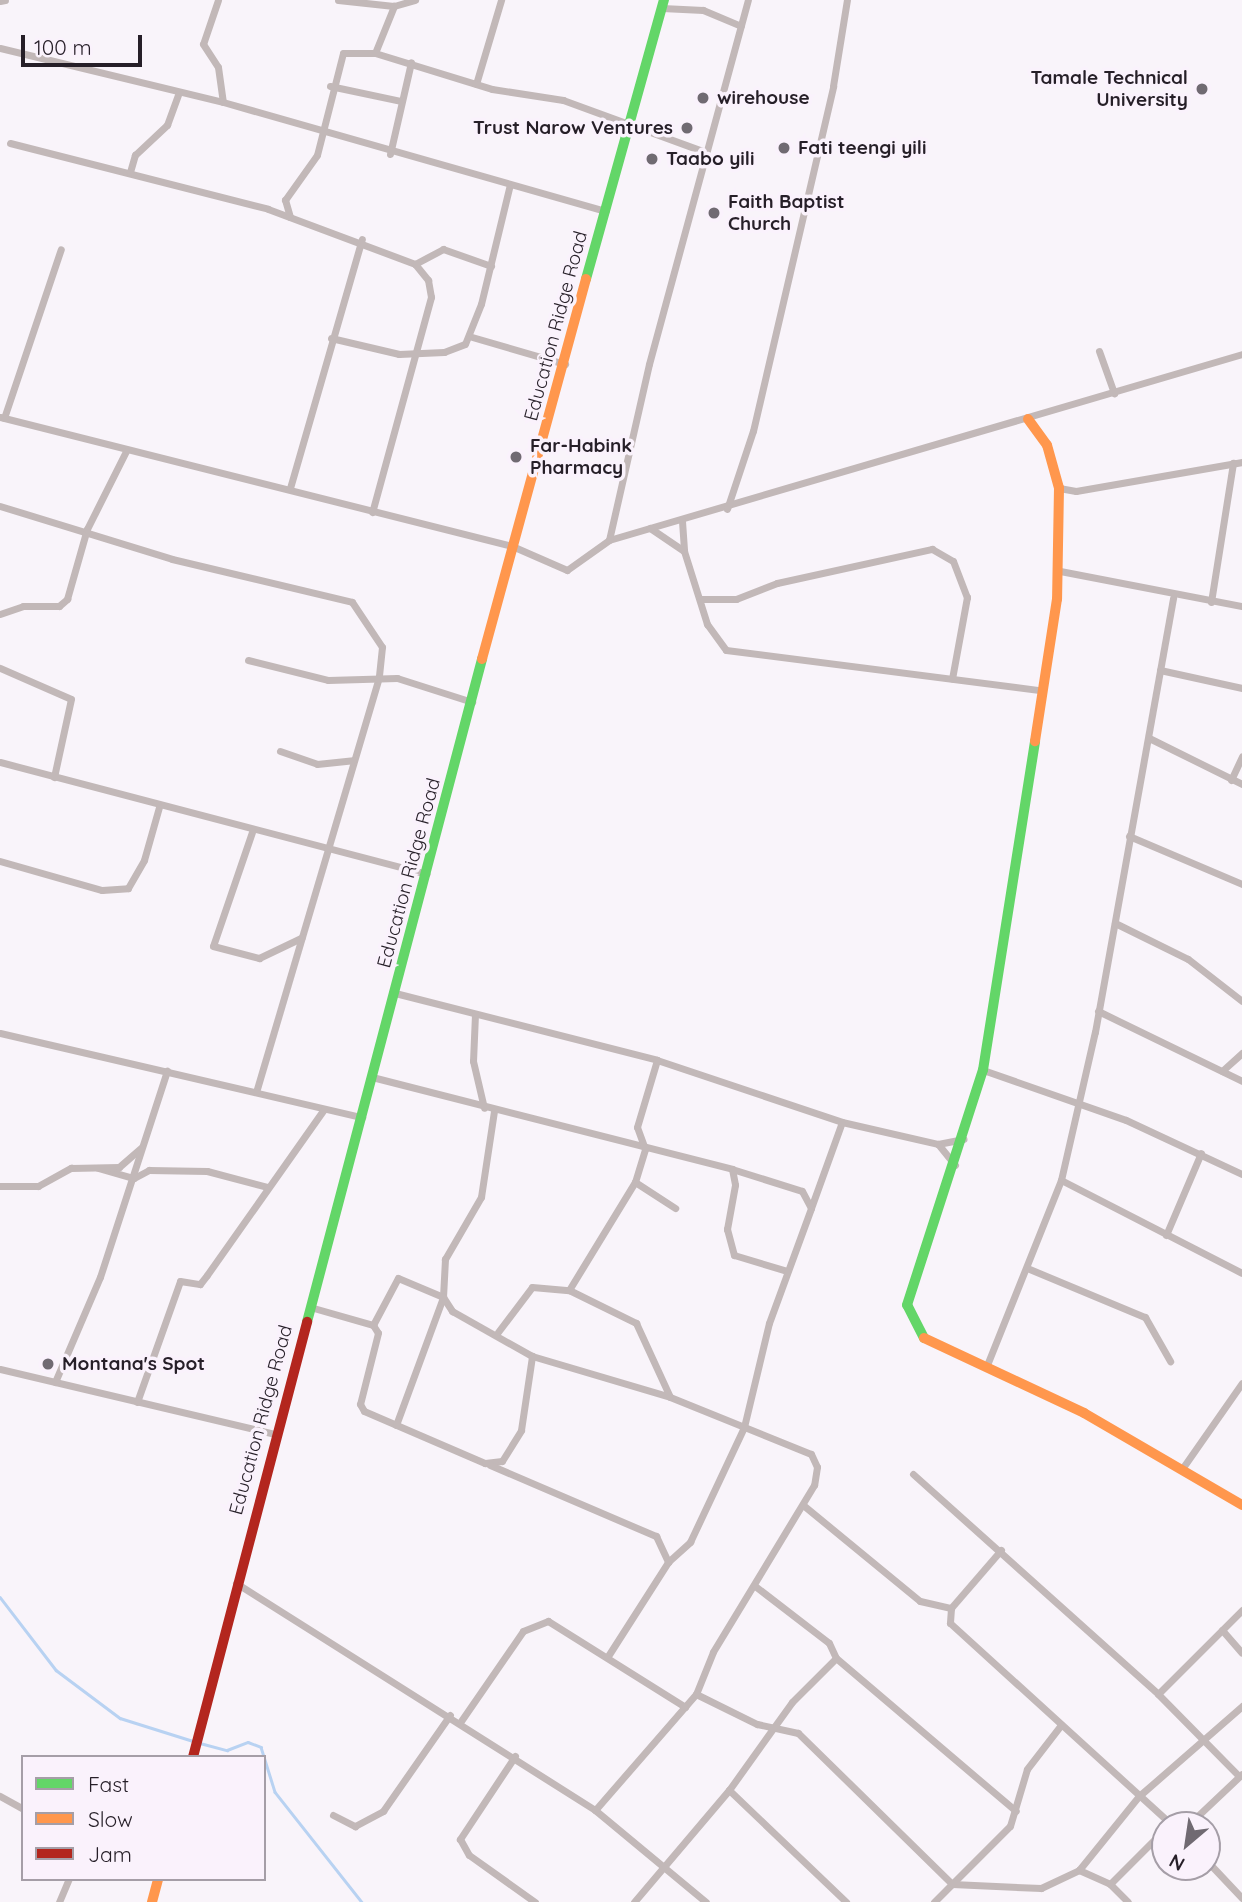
<!DOCTYPE html>
<style>
body{margin:0}
#map{position:relative;width:1242px;height:1902px;overflow:hidden;background:#f9f4fa;font-family:Quicksand,sans-serif}
div>[style]{position:absolute}
[style*='--x']{left:calc(var(--x)*1px);top:calc(var(--y)*1px);width:calc(var(--w)*1px);rotate:calc(var(--a)*1deg)}
.stream>*{height:2.5px;margin:-1.25px;padding:0 1.25px;transform-origin:1.25px;border-radius:1.25px;background:#b8d2f2}
.street>*{height:7px;margin:-3.5px;padding:0 3.5px;transform-origin:3.5px;border-radius:3.5px;background:#c2b8b8}
.fast>*{height:10px;margin:-5px;padding:0 5px;transform-origin:5px;border-radius:5px;background:#63d668}
.slow>*{height:10px;margin:-5px;padding:0 5px;transform-origin:5px;border-radius:5px;background:#ff974d}
.jam>*{height:10px;margin:-5px;padding:0 5px;transform-origin:5px;border-radius:5px;background:#b3261e}
.dots>*{width:19px;height:19px;translate:-50% -50%;box-sizing:border-box;border:4px solid #faf2fc;border-radius:50%}
span{translate:-50% -50%;white-space:nowrap;text-align:center;line-height:1.15;-webkit-text-stroke:7px #faf2fc;paint-order:stroke}
.poi-label{font-size:19px;color:#261f28;font-weight:700}
.right{translate:-100% -50%;text-align:right}
.left{translate:0 -50%;text-align:left}
.street-label{font-size:19px;color:#261f28}
.legend{position:absolute;left:21px;top:1755px;width:245px;height:126px;box-sizing:border-box;background:#faf2fc;border:2px solid #a59ea7;margin:0;padding:9px 12px;list-style:none;font-size:21px;color:#261f28}
.legend li{display:flex;align-items:center;gap:14px;height:35px}
.legend b{width:35px;border:2px solid #a59ea7}
.north{position:absolute;left:1151px;top:1811px;width:70px;height:70px;box-sizing:border-box;background:#faf2fc;border:2px solid #a59ea7;border-radius:50%;rotate:209deg;font-size:19px;font-weight:700;line-height:28px;text-align:center;color:#261f28}
.north::after{content:'';display:block;margin:auto;width:24px;height:32px;background:#706a72;clip-path:polygon(50% 0,100% 100%,50% 72%,0 100%)}
.scale{position:absolute;left:21px;top:35px;width:121px;height:32px;box-sizing:border-box;border:4px solid #261f28;border-top:0;padding-left:9px;font-size:21px;line-height:24px;white-space:nowrap;color:#261f28;-webkit-text-stroke:5px #faf2fc;paint-order:stroke}
</style>
<div id="map">
<div class="stream">
<i style="--x:0;--y:1597;--w:92;--a:52.5"></i>
<i style="--x:56;--y:1670;--w:80;--a:36.9"></i>
<i style="--x:120;--y:1718;--w:77;--a:17.5"></i>
<i style="--x:200;--y:1743;--w:28;--a:15"></i>
<i style="--x:227;--y:1750;--w:22;--a:-21"></i>
<i style="--x:248;--y:1742;--w:14;--a:21"></i>
<i style="--x:261;--y:1747;--w:47;--a:72.7"></i>
<i style="--x:275;--y:1792;--w:140;--a:51.7"></i>
</div>
<div class="street">
<i style="--x:218;--y:0;--w:46;--a:108.8"></i>
<i style="--x:203;--y:44;--w:27;--a:57"></i>
<i style="--x:218;--y:67;--w:35;--a:82"></i>
<i style="--x:338;--y:0;--w:56;--a:6.1"></i>
<i style="--x:394;--y:6;--w:22;--a:-16"></i>
<i style="--x:0;--y:1;--w:5;--a:-11"></i>
<i style="--x:662;--y:8;--w:41;--a:2.8"></i>
<i style="--x:703;--y:10;--w:41;--a:22.8"></i>
<i style="--x:0;--y:48;--w:229;--a:13.6"></i>
<i style="--x:223;--y:102;--w:398;--a:15.9"></i>
<i style="--x:375;--y:53;--w:51;--a:-68"></i>
<i style="--x:476;--y:84;--w:88;--a:-73.4"></i>
<i style="--x:330;--y:86;--w:73;--a:11.9"></i>
<i style="--x:10;--y:143;--w:266;--a:14.3"></i>
<i style="--x:268;--y:209;--w:157;--a:20.5"></i>
<i style="--x:415;--y:264;--w:21;--a:51"></i>
<i style="--x:428;--y:280;--w:17;--a:80"></i>
<i style="--x:431;--y:297;--w:223;--a:105.3"></i>
<i style="--x:390;--y:154;--w:94;--a:-77.1"></i>
<i style="--x:130;--y:172;--w:18;--a:-74"></i>
<i style="--x:135;--y:155;--w:44;--a:-43.2"></i>
<i style="--x:167;--y:125;--w:33;--a:-70"></i>
<i style="--x:290;--y:217;--w:18;--a:-106"></i>
<i style="--x:285;--y:200;--w:55;--a:-54.6"></i>
<i style="--x:317;--y:155;--w:105;--a:-75.7"></i>
<i style="--x:343;--y:53;--w:32;--a:0"></i>
<i style="--x:375;--y:53;--w:122;--a:17.1"></i>
<i style="--x:492;--y:89;--w:72;--a:8.8"></i>
<i style="--x:563;--y:100;--w:151;--a:20.1"></i>
<i style="--x:415;--y:264;--w:32;--a:-28"></i>
<i style="--x:443;--y:249;--w:51;--a:19.5"></i>
<i style="--x:472;--y:337;--w:97;--a:16.2"></i>
<i style="--x:331;--y:338;--w:70;--a:13.2"></i>
<i style="--x:399;--y:354;--w:45;--a:-2.5"></i>
<i style="--x:444;--y:352;--w:22;--a:-21"></i>
<i style="--x:465;--y:344;--w:43;--a:-68.2"></i>
<i style="--x:481;--y:304;--w:123;--a:-76.4"></i>
<i style="--x:1099;--y:351;--w:45;--a:70.3"></i>
<i style="--x:0;--y:417;--w:528;--a:14.14"></i>
<i style="--x:512;--y:546;--w:60;--a:23.6"></i>
<i style="--x:567;--y:570;--w:52;--a:-35.5"></i>
<i style="--x:609;--y:540;--w:660;--a:-16.37"></i>
<i style="--x:4;--y:418;--w:178;--a:-71.4"></i>
<i style="--x:290;--y:488;--w:259;--a:-73.9"></i>
<i style="--x:1059;--y:488;--w:17;--a:10"></i>
<i style="--x:1076;--y:491;--w:169;--a:-9.9"></i>
<i style="--x:0;--y:506;--w:180;--a:17.1"></i>
<i style="--x:172;--y:559;--w:185;--a:13.4"></i>
<i style="--x:352;--y:602;--w:54;--a:56.3"></i>
<i style="--x:382;--y:647;--w:30;--a:96"></i>
<i style="--x:379;--y:677;--w:431;--a:106.5"></i>
<i style="--x:727;--y:509;--w:82;--a:-71.6"></i>
<i style="--x:753;--y:431;--w:354;--a:-76.9"></i>
<i style="--x:833;--y:86;--w:87;--a:-80.8"></i>
<i style="--x:682;--y:521;--w:30;--a:86"></i>
<i style="--x:684;--y:551;--w:77;--a:72.5"></i>
<i style="--x:707;--y:624;--w:32;--a:54"></i>
<i style="--x:726;--y:650;--w:316;--a:7.3"></i>
<i style="--x:650;--y:528;--w:41;--a:34.1"></i>
<i style="--x:609;--y:540;--w:180;--a:-77.2"></i>
<i style="--x:649;--y:364;--w:377;--a:-74.8"></i>
<i style="--x:1060;--y:571;--w:185;--a:10.9"></i>
<i style="--x:701;--y:599;--w:35;--a:0"></i>
<i style="--x:736;--y:599;--w:44;--a:-21.3"></i>
<i style="--x:777;--y:583;--w:159;--a:-12.4"></i>
<i style="--x:932;--y:549;--w:24;--a:30"></i>
<i style="--x:953;--y:561;--w:39;--a:69"></i>
<i style="--x:967;--y:597;--w:83;--a:100.4"></i>
<i style="--x:1211;--y:602;--w:141;--a:-81"></i>
<i style="--x:0;--y:614;--w:24;--a:-19"></i>
<i style="--x:23;--y:606;--w:36;--a:0"></i>
<i style="--x:59;--y:606;--w:11;--a:-41"></i>
<i style="--x:67;--y:599;--w:73;--a:-74.1"></i>
<i style="--x:87;--y:529;--w:87;--a:-63.4"></i>
<i style="--x:248;--y:660;--w:82;--a:14"></i>
<i style="--x:328;--y:680;--w:69;--a:-1.7"></i>
<i style="--x:397;--y:678;--w:79;--a:17.7"></i>
<i style="--x:0;--y:668;--w:77;--a:23.6"></i>
<i style="--x:71;--y:699;--w:80;--a:102.3"></i>
<i style="--x:1160;--y:670;--w:84;--a:12.4"></i>
<i style="--x:1149;--y:738;--w:104;--a:26.3"></i>
<i style="--x:280;--y:751;--w:39;--a:19"></i>
<i style="--x:317;--y:764;--w:36;--a:-6"></i>
<i style="--x:0;--y:762;--w:441;--a:14.7"></i>
<i style="--x:1231;--y:780;--w:26;--a:-65"></i>
<i style="--x:252;--y:832;--w:120;--a:108.9"></i>
<i style="--x:213;--y:946;--w:48;--a:14.6"></i>
<i style="--x:259;--y:958;--w:47;--a:-25.5"></i>
<i style="--x:1129;--y:836;--w:123;--a:23"></i>
<i style="--x:0;--y:861;--w:106;--a:15.9"></i>
<i style="--x:102;--y:890;--w:26;--a:-4"></i>
<i style="--x:128;--y:888;--w:32;--a:-60"></i>
<i style="--x:144;--y:860;--w:55;--a:-74.2"></i>
<i style="--x:1115;--y:923;--w:81;--a:26.3"></i>
<i style="--x:1188;--y:959;--w:68;--a:37.9"></i>
<i style="--x:395;--y:993;--w:270;--a:14.3"></i>
<i style="--x:657;--y:1060;--w:195;--a:18.5"></i>
<i style="--x:842;--y:1122;--w:98;--a:12.9"></i>
<i style="--x:938;--y:1144;--w:26;--a:-11"></i>
<i style="--x:1098;--y:1011;--w:160;--a:25.9"></i>
<i style="--x:475;--y:1014;--w:47;--a:92.4"></i>
<i style="--x:473;--y:1061;--w:48;--a:76.8"></i>
<i style="--x:0;--y:1033;--w:372;--a:13.1"></i>
<i style="--x:983;--y:1070;--w:151;--a:19.3"></i>
<i style="--x:1126;--y:1120;--w:128;--a:25"></i>
<i style="--x:1222;--y:1071;--w:27;--a:-42"></i>
<i style="--x:372;--y:1077;--w:372;--a:14.3"></i>
<i style="--x:732;--y:1169;--w:73;--a:17.4"></i>
<i style="--x:802;--y:1191;--w:19;--a:62"></i>
<i style="--x:811;--y:1208;--w:91;--a:-70.2"></i>
<i style="--x:494;--y:1111;--w:87;--a:98.6"></i>
<i style="--x:481;--y:1197;--w:72;--a:120.1"></i>
<i style="--x:445;--y:1259;--w:38;--a:93"></i>
<i style="--x:443;--y:1297;--w:17;--a:57"></i>
<i style="--x:452;--y:1311;--w:92;--a:29.4"></i>
<i style="--x:532;--y:1356;--w:144;--a:16.5"></i>
<i style="--x:670;--y:1397;--w:152;--a:22"></i>
<i style="--x:811;--y:1454;--w:14;--a:65"></i>
<i style="--x:817;--y:1467;--w:18;--a:99"></i>
<i style="--x:814;--y:1485;--w:195;--a:121.2"></i>
<i style="--x:713;--y:1652;--w:45;--a:112"></i>
<i style="--x:696;--y:1694;--w:154;--a:131"></i>
<i style="--x:938;--y:1144;--w:27;--a:51"></i>
<i style="--x:98;--y:1168;--w:37;--a:16"></i>
<i style="--x:134;--y:1178;--w:17;--a:-28"></i>
<i style="--x:149;--y:1170;--w:58;--a:1"></i>
<i style="--x:207;--y:1171;--w:62;--a:14.9"></i>
<i style="--x:732;--y:1169;--w:16;--a:79"></i>
<i style="--x:735;--y:1185;--w:45;--a:100.3"></i>
<i style="--x:727;--y:1229;--w:27;--a:75"></i>
<i style="--x:734;--y:1255;--w:55;--a:16.8"></i>
<i style="--x:1061;--y:1180;--w:203;--a:27.2"></i>
<i style="--x:635;--y:1182;--w:48;--a:33"></i>
<i style="--x:0;--y:1186;--w:38;--a:0"></i>
<i style="--x:38;--y:1186;--w:38;--a:-29"></i>
<i style="--x:71;--y:1168;--w:48;--a:-1.2"></i>
<i style="--x:119;--y:1167;--w:29;--a:-41"></i>
<i style="--x:1166;--y:1235;--w:89;--a:-66.9"></i>
<i style="--x:1027;--y:1268;--w:128;--a:22.6"></i>
<i style="--x:1145;--y:1317;--w:51;--a:60.4"></i>
<i style="--x:569;--y:1290;--w:127;--a:-58.6"></i>
<i style="--x:635;--y:1182;--w:34;--a:-73"></i>
<i style="--x:645;--y:1149;--w:23;--a:-110"></i>
<i style="--x:637;--y:1127;--w:70;--a:-73.4"></i>
<i style="--x:310;--y:1307;--w:66;--a:15.9"></i>
<i style="--x:373;--y:1325;--w:9;--a:58"></i>
<i style="--x:378;--y:1333;--w:73;--a:104.2"></i>
<i style="--x:360;--y:1404;--w:8;--a:60"></i>
<i style="--x:364;--y:1411;--w:132;--a:23.3"></i>
<i style="--x:485;--y:1463;--w:17;--a:-7"></i>
<i style="--x:502;--y:1461;--w:36;--a:-58"></i>
<i style="--x:521;--y:1430;--w:75;--a:-81.5"></i>
<i style="--x:373;--y:1325;--w:53;--a:-62"></i>
<i style="--x:398;--y:1278;--w:49;--a:22.9"></i>
<i style="--x:498;--y:1332;--w:56;--a:-52.9"></i>
<i style="--x:532;--y:1287;--w:37;--a:5"></i>
<i style="--x:569;--y:1290;--w:75;--a:26.2"></i>
<i style="--x:636;--y:1323;--w:81;--a:65.3"></i>
<i style="--x:987;--y:1365;--w:199;--a:-68.2"></i>
<i style="--x:1061;--y:1180;--w:152;--a:-77.1"></i>
<i style="--x:1095;--y:1032;--w:441;--a:-79.8"></i>
<i style="--x:0;--y:1369;--w:284;--a:13.3"></i>
<i style="--x:55;--y:1382;--w:114;--a:-66.8"></i>
<i style="--x:100;--y:1277;--w:217;--a:-72"></i>
<i style="--x:137;--y:1402;--w:128;--a:-70.4"></i>
<i style="--x:180;--y:1281;--w:20;--a:9"></i>
<i style="--x:200;--y:1284;--w:11;--a:-52"></i>
<i style="--x:207;--y:1275;--w:203;--a:-54.8"></i>
<i style="--x:396;--y:1425;--w:136;--a:-69.8"></i>
<i style="--x:490;--y:1465;--w:181;--a:23.2"></i>
<i style="--x:656;--y:1536;--w:29;--a:65"></i>
<i style="--x:1184;--y:1466;--w:101;--a:-55.1"></i>
<i style="--x:913;--y:1474;--w:329;--a:41.9"></i>
<i style="--x:1158;--y:1694;--w:115;--a:45.4"></i>
<i style="--x:803;--y:1505;--w:151;--a:39.4"></i>
<i style="--x:920;--y:1601;--w:32;--a:13"></i>
<i style="--x:1001;--y:1550;--w:77;--a:130.8"></i>
<i style="--x:951;--y:1608;--w:15;--a:94"></i>
<i style="--x:950;--y:1623;--w:300;--a:42.3"></i>
<i style="--x:236;--y:1583;--w:425;--a:32.3"></i>
<i style="--x:595;--y:1810;--w:144;--a:39.7"></i>
<i style="--x:755;--y:1586;--w:93;--a:37.6"></i>
<i style="--x:829;--y:1643;--w:17;--a:65"></i>
<i style="--x:836;--y:1658;--w:236;--a:40.4"></i>
<i style="--x:1222;--y:1630;--w:30;--a:49"></i>
<i style="--x:608;--y:1656;--w:112;--a:-57.4"></i>
<i style="--x:668;--y:1562;--w:30;--a:-42"></i>
<i style="--x:690;--y:1542;--w:127;--a:-64.8"></i>
<i style="--x:744;--y:1427;--w:107;--a:-76.5"></i>
<i style="--x:769;--y:1323;--w:122;--a:-69.9"></i>
<i style="--x:696;--y:1694;--w:68;--a:26.2"></i>
<i style="--x:757;--y:1724;--w:42;--a:12.4"></i>
<i style="--x:798;--y:1733;--w:216;--a:44.4"></i>
<i style="--x:952;--y:1884;--w:89;--a:2.6"></i>
<i style="--x:1041;--y:1888;--w:42;--a:-25.3"></i>
<i style="--x:1079;--y:1870;--w:34;--a:24"></i>
<i style="--x:1110;--y:1884;--w:25;--a:45"></i>
<i style="--x:1158;--y:1694;--w:119;--a:-45"></i>
<i style="--x:461;--y:1721;--w:109;--a:-55.4"></i>
<i style="--x:523;--y:1631;--w:27;--a:-22"></i>
<i style="--x:548;--y:1621;--w:162;--a:32.1"></i>
<i style="--x:515;--y:1756;--w:100;--a:123.5"></i>
<i style="--x:460;--y:1839;--w:18;--a:61"></i>
<i style="--x:469;--y:1855;--w:81;--a:35.5"></i>
<i style="--x:729;--y:1790;--w:108;--a:-54.4"></i>
<i style="--x:792;--y:1702;--w:62;--a:-45"></i>
<i style="--x:0;--y:1796;--w:26;--a:29"></i>
<i style="--x:333;--y:1815;--w:25;--a:27"></i>
<i style="--x:355;--y:1826;--w:32;--a:-28"></i>
<i style="--x:383;--y:1811;--w:117;--a:-55.1"></i>
<i style="--x:1188;--y:1825;--w:74;--a:-43.4"></i>
<i style="--x:1207;--y:1861;--w:51;--a:46.6"></i>
<i style="--x:1079;--y:1870;--w:95;--a:-51"></i>
<i style="--x:1139;--y:1796;--w:137;--a:-41.1"></i>
<i style="--x:1110;--y:1884;--w:78;--a:-45"></i>
<i style="--x:59;--y:1902;--w:25;--a:-67"></i>
<i style="--x:634;--y:1902;--w:147;--a:-49.7"></i>
<i style="--x:729;--y:1790;--w:162;--a:43.7"></i>
<i style="--x:934;--y:1902;--w:107;--a:-45"></i>
<i style="--x:1010;--y:1826;--w:59;--a:-73.4"></i>
<i style="--x:1027;--y:1769;--w:56;--a:-52.3"></i>
</div>
<div class="fast">
<i style="--x:586;--y:279;--w:290;--a:-74.4"></i>
<i style="--x:307;--y:1322;--w:686;--a:-75.21"></i>
<i style="--x:924;--y:1338;--w:37;--a:-117"></i>
<i style="--x:907;--y:1305;--w:247;--a:-72.1"></i>
<i style="--x:983;--y:1070;--w:333;--a:-81"></i>
</div>
<div class="slow">
<i style="--x:1028;--y:419;--w:32;--a:54"></i>
<i style="--x:1047;--y:445;--w:45;--a:74.4"></i>
<i style="--x:1059;--y:488;--w:111;--a:91"></i>
<i style="--x:1057;--y:599;--w:144;--a:98.8"></i>
<i style="--x:482;--y:659;--w:394;--a:-74.7"></i>
<i style="--x:924;--y:1338;--w:177;--a:25.1"></i>
<i style="--x:1084;--y:1413;--w:183;--a:30.2"></i>
<i style="--x:152;--y:1902;--w:24;--a:-75"></i>
</div>
<div class="jam">
<i style="--x:193;--y:1757;--w:450;--a:-75.3"></i>
</div>
<div class="dots">
<i style="left:1202px;top:89px;background:#706a72"></i>
<i style="left:703px;top:98px;background:#706a72"></i>
<i style="left:687px;top:128px;background:#706a72"></i>
<i style="left:784px;top:148px;background:#706a72"></i>
<i style="left:652px;top:159px;background:#706a72"></i>
<i style="left:714px;top:213px;background:#706a72"></i>
<i style="left:516px;top:457px;background:#706a72"></i>
<i style="left:48px;top:1364px;background:#706a72"></i>
</div>
<div class="poi-label">
<span class="right" style="left:1188px;top:89px">Tamale Technical<br>University</span>
<span class="left" style="left:717px;top:98px">wirehouse</span>
<span class="right" style="left:673px;top:128px">Trust Narow Ventures</span>
<span class="left" style="left:798px;top:148px">Fati teengi yili</span>
<span class="left" style="left:666px;top:159px">Taabo yili</span>
<span class="left" style="left:728px;top:213px">Faith Baptist<br>Church</span>
<span class="left" style="left:530px;top:457px">Far-Habink<br>Pharmacy</span>
<span class="left" style="left:62px;top:1364px">Montana's Spot</span>
</div>
<div class="street-label">
<span style="left:556px;top:326px;rotate:-75deg">Education Ridge Road</span>
<span style="left:409px;top:873px;rotate:-75deg">Education Ridge Road</span>
<span style="left:261px;top:1420px;rotate:-75deg">Education Ridge Road</span>
</div>
<ul class="legend">
<li><b style="height:9px;background:#63d668"></b>Fast</li>
<li><b style="height:9px;background:#ff974d"></b>Slow</li>
<li><b style="height:9px;background:#b3261e"></b>Jam</li>
</ul>
<div class="north">N</div>
<div class="scale">100 m</div>
</div>
